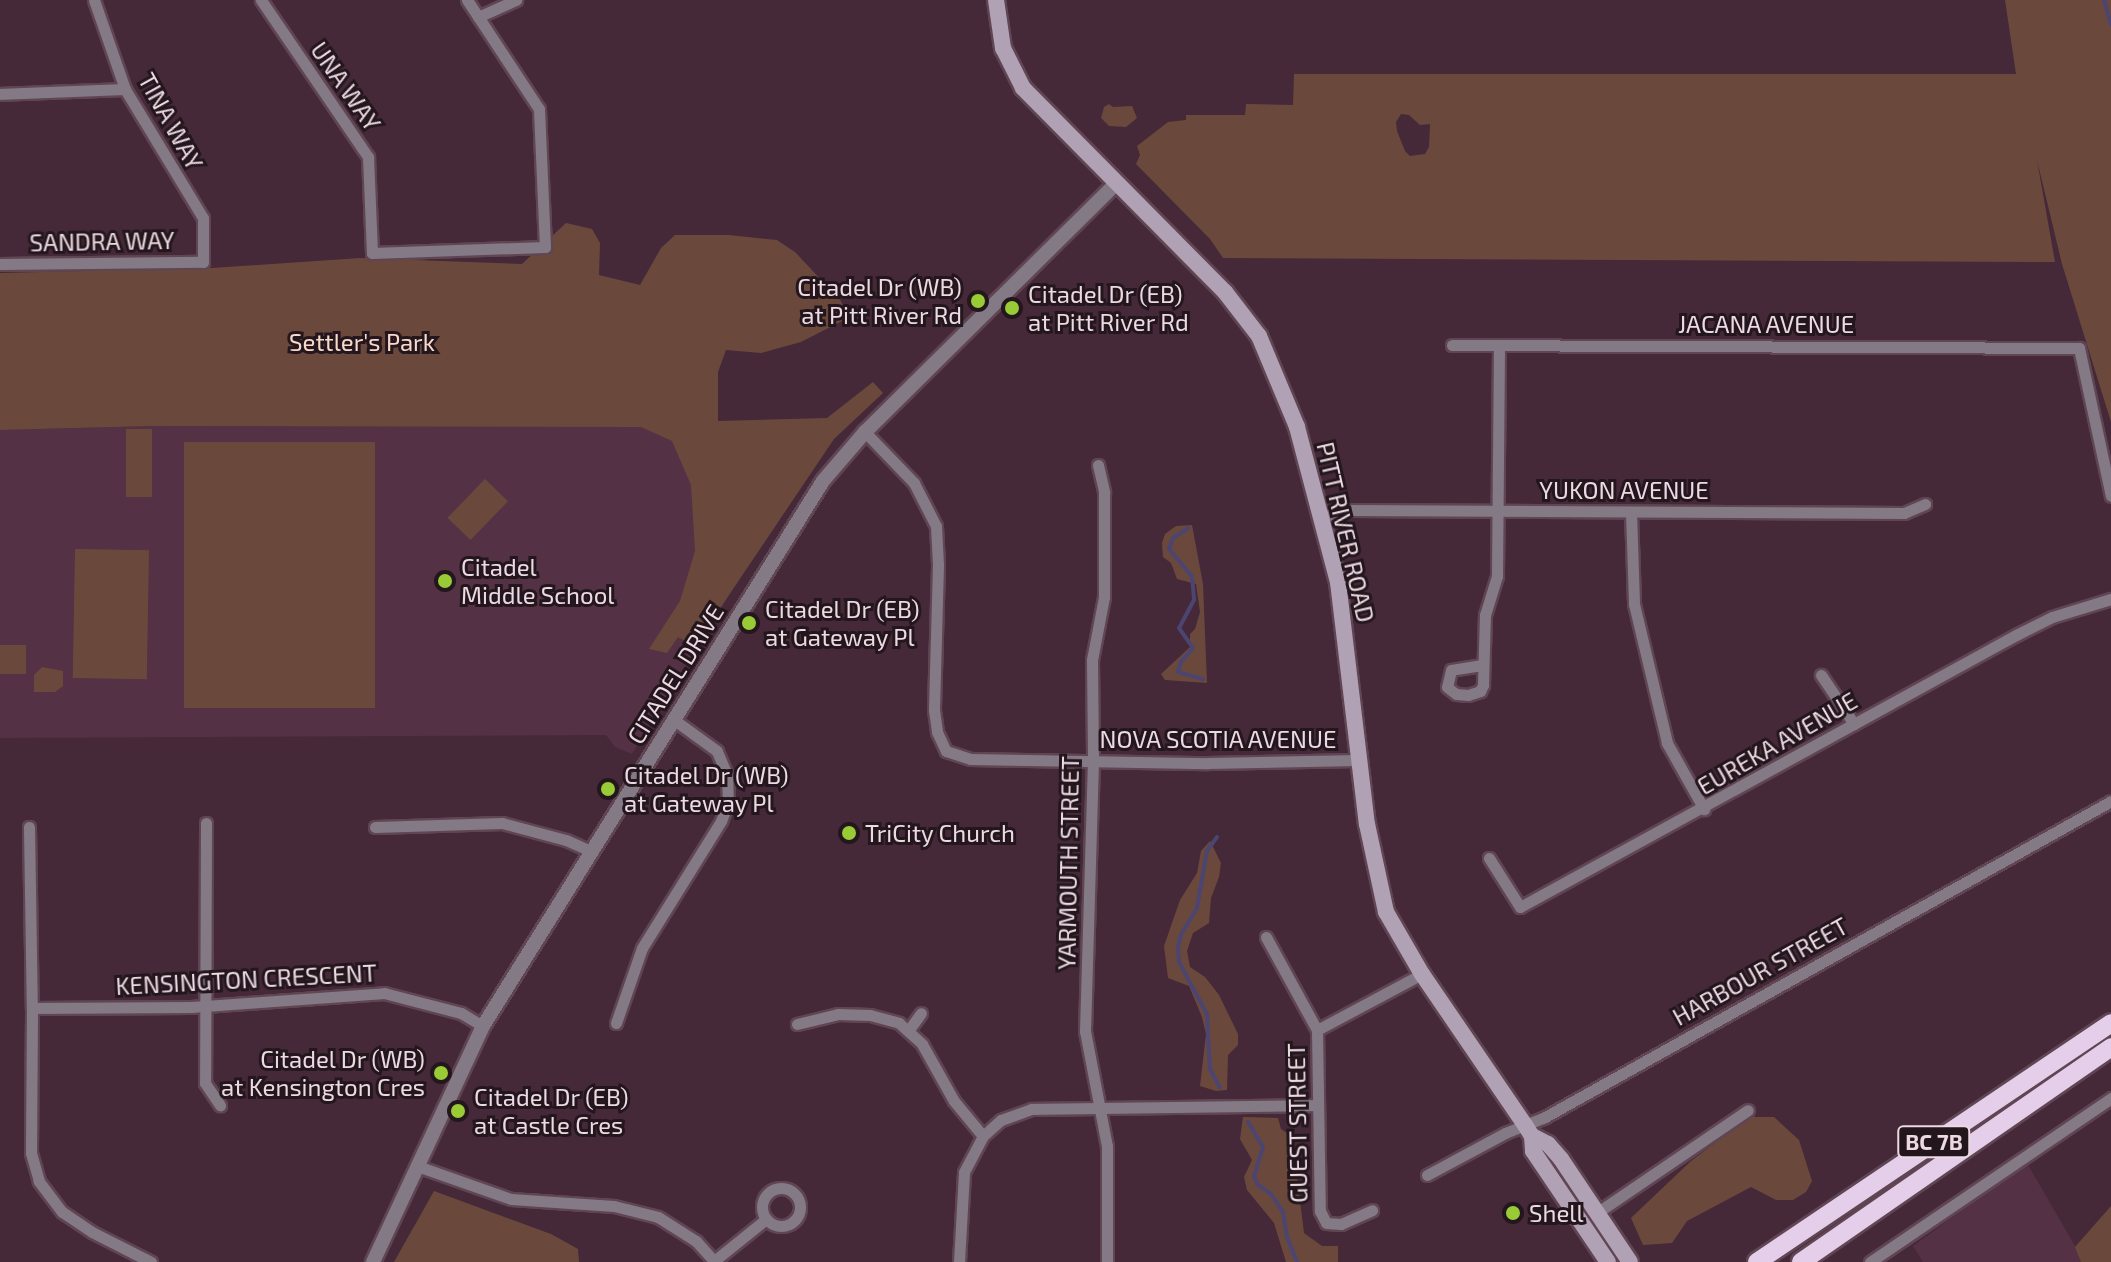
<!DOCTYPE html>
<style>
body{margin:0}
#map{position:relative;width:2111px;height:1262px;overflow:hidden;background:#452938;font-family:"Exo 2",sans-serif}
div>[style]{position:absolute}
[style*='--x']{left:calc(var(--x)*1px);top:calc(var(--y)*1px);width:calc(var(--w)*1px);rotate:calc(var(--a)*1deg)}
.built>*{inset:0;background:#543144}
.green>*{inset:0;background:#6a493c;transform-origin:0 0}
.stream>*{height:4px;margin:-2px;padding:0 2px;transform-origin:2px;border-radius:2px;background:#4c4471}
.roads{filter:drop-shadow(2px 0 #604553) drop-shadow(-2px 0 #604553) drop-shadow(0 2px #604553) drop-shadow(0 -2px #604553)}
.minor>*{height:11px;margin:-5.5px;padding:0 5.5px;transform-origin:5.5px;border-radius:5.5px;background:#837a86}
.minor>.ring{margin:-5.5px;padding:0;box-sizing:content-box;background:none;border:11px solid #837a86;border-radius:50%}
.tertiary>*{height:14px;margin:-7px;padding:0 7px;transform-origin:7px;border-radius:7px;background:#837a86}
.secondary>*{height:16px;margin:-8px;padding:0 8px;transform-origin:8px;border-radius:8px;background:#b1a1b5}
.trunk>*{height:18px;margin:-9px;padding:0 9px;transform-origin:9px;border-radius:9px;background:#e4ceea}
.dots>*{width:22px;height:22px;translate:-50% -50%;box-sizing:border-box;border:4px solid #23161d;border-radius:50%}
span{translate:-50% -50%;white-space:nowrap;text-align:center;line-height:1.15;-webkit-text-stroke:6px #23161d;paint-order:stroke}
.shield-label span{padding:2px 6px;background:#23161d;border:2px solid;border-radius:6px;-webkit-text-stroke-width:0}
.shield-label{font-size:22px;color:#ecd9e2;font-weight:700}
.street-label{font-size:24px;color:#ecd9e2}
.poi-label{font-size:24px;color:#ecd9e2}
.right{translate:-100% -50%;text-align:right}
.left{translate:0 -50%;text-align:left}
.park-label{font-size:24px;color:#fad9cb}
</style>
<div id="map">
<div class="built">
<i style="clip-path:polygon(153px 426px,832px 427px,632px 754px,615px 747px,606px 735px,0 738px,0 430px)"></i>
<i style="clip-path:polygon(2027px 1163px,2082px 1258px,2081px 1262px,1923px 1262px,1913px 1246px)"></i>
</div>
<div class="green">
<i style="clip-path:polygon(evenodd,2005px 0,2111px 0,2111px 422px,2062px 264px,2037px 160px,2055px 262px,1223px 258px,1210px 239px,1136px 164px,1140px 155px,1137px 146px,1168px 122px,1186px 120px,1186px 115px,1245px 115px,1246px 104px,1293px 105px,1294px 74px,2016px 74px,2005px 0,1401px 114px,1409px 115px,1420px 125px,1430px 124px,1429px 147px,1425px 154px,1410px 156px,1405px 151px,1397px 131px,1396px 122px,1401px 114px)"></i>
<i style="clip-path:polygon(1109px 104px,1113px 107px,1132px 106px,1137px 118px,1126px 127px,1109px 126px,1101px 118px,1104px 107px)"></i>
<i style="clip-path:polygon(566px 223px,592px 229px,600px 243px,599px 275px,640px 285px,661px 248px,675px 235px,729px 235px,777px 240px,795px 252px,841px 301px,848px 318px,801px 342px,761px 353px,726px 350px,718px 372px,718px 421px,827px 418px,873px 382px,883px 393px,834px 439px,704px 632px,687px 642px,678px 637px,667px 653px,649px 649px,680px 601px,695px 551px,691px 485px,672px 441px,641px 427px,153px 426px,0 430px,0 273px,212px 268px,360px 258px,522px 264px)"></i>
<i style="left:126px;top:429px;width:26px;height:68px"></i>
<i style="left:184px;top:442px;width:191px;height:266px"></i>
<i style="left:485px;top:479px;width:32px;height:54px;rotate:44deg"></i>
<i style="clip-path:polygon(1192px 525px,1203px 584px,1207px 683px,1165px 680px,1161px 674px,1190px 647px,1190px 634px,1195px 629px,1200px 612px,1196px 584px,1177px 579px,1171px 563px,1163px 557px,1162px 543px,1165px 534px,1176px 526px)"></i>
<i style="left:75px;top:549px;width:74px;height:129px;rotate:1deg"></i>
<i style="left:26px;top:645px;width:29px;height:26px;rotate:90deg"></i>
<i style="clip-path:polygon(42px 667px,63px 671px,63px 686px,55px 692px,34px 692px,34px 675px)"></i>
<i style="clip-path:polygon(1210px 841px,1221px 863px,1219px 877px,1211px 898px,1209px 923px,1193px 933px,1187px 951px,1190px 967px,1205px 977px,1219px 995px,1238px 1034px,1238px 1045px,1228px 1055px,1227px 1090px,1216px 1091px,1200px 1086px,1206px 1034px,1202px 1017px,1189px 986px,1168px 978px,1164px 946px,1180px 900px,1197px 873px,1201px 851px)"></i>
<i style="clip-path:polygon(1243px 1117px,1278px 1118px,1281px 1129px,1292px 1137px,1304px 1233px,1322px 1246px,1338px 1246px,1338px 1262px,1286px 1262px,1274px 1223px,1247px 1190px,1244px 1177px,1252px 1160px,1240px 1139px)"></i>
<i style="clip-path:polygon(1750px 1117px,1774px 1117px,1799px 1140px,1812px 1181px,1806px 1192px,1793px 1200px,1776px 1200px,1751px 1187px,1687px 1221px,1672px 1243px,1643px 1245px,1631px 1218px,1691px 1161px)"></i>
<i style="clip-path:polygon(434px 1191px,551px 1234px,578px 1249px,579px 1262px,394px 1262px)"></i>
<i style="clip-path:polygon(2111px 1206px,2111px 1262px,2081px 1262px,2075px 1247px)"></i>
</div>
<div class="stream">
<i style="--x:2104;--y:0;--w:26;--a:74"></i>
<i style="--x:1188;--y:528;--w:18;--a:146"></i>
<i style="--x:1173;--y:538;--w:12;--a:110"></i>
<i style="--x:1169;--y:549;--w:35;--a:50"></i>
<i style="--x:1192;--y:576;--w:24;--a:85"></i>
<i style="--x:1194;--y:600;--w:32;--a:118"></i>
<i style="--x:1179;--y:628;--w:24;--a:55"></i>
<i style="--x:1193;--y:648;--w:18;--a:131"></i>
<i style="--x:1181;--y:662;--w:10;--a:107"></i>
<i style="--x:1178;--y:672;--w:26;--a:16"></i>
<i style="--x:1217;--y:837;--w:17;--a:126"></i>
<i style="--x:1207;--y:851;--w:58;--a:100"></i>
<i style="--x:1197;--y:908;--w:31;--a:121"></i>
<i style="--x:1181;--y:935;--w:12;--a:104"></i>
<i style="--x:1178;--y:947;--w:15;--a:86"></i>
<i style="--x:1179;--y:962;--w:59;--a:61.7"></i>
<i style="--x:1207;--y:1014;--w:55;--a:86.9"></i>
<i style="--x:1210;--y:1069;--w:21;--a:62"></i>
<i style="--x:1248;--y:1122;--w:29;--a:59"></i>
<i style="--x:1263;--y:1147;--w:30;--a:107"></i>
<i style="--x:1254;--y:1176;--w:10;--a:66"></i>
<i style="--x:1258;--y:1185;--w:16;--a:35"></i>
<i style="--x:1271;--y:1194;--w:22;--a:56"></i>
<i style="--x:1283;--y:1212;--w:25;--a:81"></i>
<i style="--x:1287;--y:1237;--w:27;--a:68"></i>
</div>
<div class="roads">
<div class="minor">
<i style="--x:261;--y:0;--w:190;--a:55.7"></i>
<i style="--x:368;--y:157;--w:96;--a:87.6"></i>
<i style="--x:372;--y:253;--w:173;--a:-2"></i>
<i style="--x:545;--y:247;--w:138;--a:-92.5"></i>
<i style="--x:539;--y:109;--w:131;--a:-123.4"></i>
<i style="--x:478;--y:17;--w:42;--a:-24.1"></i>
<i style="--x:0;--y:94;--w:125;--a:-2.3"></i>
<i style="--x:0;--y:264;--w:203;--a:-0.6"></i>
<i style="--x:203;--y:262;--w:44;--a:-90"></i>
<i style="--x:203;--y:218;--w:151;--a:-121.2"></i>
<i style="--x:125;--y:89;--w:94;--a:-109.2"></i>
<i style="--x:1452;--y:345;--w:627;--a:0.27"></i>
<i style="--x:2079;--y:348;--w:151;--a:77.8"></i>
<i style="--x:865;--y:432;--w:71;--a:46.1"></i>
<i style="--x:914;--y:483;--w:48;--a:62.9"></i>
<i style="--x:936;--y:526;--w:39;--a:87"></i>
<i style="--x:938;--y:565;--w:145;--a:91.6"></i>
<i style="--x:934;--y:710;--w:22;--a:82"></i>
<i style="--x:937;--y:732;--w:21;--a:65"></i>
<i style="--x:946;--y:751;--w:25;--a:18"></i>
<i style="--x:970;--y:759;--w:238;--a:1"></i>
<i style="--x:1208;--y:763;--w:150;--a:-1.1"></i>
<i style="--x:1098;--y:465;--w:28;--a:77"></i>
<i style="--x:1104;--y:492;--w:105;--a:90"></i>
<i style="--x:1104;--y:597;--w:64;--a:100.8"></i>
<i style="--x:1092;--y:660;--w:101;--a:89.4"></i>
<i style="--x:1093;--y:761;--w:270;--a:91.7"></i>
<i style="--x:1085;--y:1031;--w:117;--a:79.2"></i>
<i style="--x:1107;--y:1146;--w:116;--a:90"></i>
<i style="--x:1631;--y:512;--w:92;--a:88.1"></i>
<i style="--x:1634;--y:604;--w:143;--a:76.6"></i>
<i style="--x:1667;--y:743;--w:76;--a:60.7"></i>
<i style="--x:1321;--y:517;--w:28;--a:-15"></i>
<i style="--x:1348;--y:510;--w:556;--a:0.31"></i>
<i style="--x:1904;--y:513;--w:23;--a:-23"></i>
<i style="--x:1482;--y:665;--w:31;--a:171"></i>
<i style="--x:1451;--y:670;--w:17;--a:103"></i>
<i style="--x:1447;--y:687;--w:11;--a:38"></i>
<i style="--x:1456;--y:694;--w:12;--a:5"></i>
<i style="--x:1468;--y:695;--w:13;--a:-18"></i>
<i style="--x:1480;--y:691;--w:7;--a:-63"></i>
<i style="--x:1483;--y:685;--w:70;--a:-88.4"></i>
<i style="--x:1485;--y:615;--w:41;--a:-72.9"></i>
<i style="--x:1497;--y:576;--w:231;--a:-89.5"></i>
<i style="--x:1821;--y:675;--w:59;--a:56"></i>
<i style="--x:206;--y:823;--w:260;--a:90.2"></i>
<i style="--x:205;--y:1083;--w:27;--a:56"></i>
<i style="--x:29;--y:827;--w:181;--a:89.1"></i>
<i style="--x:375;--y:827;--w:127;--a:-1.8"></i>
<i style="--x:502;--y:823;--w:66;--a:14.9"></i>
<i style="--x:566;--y:840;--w:27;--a:24"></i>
<i style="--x:1489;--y:858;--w:58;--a:57.7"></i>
<i style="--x:1520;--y:907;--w:566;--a:-28.74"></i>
<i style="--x:2016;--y:635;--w:40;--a:-26.6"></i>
<i style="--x:2052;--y:617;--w:62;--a:-17"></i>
<i style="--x:1266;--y:937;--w:106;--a:61.3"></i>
<i style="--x:1317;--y:1030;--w:181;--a:89.1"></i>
<i style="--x:1320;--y:1211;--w:13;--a:63"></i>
<i style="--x:1326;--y:1223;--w:15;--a:4"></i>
<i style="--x:1341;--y:1224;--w:34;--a:-24"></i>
<i style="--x:616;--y:1023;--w:79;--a:-70.9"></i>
<i style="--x:642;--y:948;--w:150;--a:-58.1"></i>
<i style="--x:721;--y:821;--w:19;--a:-69"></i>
<i style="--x:728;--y:803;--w:28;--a:-92"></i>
<i style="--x:727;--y:775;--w:26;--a:-113"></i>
<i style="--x:717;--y:751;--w:54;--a:-144"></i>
<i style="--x:797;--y:1024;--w:42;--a:-13.7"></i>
<i style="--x:838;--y:1014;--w:32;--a:2"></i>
<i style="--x:870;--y:1015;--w:30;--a:15"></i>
<i style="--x:899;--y:1023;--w:31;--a:42"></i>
<i style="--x:922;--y:1044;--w:65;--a:60.7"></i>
<i style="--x:954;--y:1101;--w:45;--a:50.4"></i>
<i style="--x:1317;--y:1030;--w:119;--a:-28.1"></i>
<i style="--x:908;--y:1031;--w:22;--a:-54"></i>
<i style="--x:420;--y:1167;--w:96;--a:19.4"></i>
<i style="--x:511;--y:1199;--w:103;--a:3.9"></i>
<i style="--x:614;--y:1206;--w:45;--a:14"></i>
<i style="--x:658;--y:1217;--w:45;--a:32.3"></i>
<i style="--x:696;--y:1241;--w:28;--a:48"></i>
<i style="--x:1427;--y:1175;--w:89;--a:-28.3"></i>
<i style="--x:1505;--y:1133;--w:43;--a:-21.8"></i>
<i style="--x:1545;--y:1117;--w:648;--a:-29.17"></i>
<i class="ring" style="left:762px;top:1188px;width:27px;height:27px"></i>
<i style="--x:1598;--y:1212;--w:181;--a:-34.2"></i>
<i style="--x:714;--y:1261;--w:67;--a:-38.9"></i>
<i style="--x:151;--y:1262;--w:66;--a:-153"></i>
<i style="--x:92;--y:1232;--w:36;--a:-146"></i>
<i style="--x:62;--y:1212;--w:39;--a:-127"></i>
<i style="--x:39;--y:1181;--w:29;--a:-106"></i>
<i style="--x:31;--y:1153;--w:145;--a:-89.6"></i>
<i style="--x:32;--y:1008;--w:159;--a:-0.4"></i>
<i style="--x:191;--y:1007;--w:194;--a:-4.1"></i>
<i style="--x:384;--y:993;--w:80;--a:14.6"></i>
<i style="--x:461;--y:1013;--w:26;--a:31"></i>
<i style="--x:959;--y:1262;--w:90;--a:-86.8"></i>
<i style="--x:964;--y:1172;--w:41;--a:-62.2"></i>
<i style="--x:983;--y:1136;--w:24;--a:-42"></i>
<i style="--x:1001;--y:1120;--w:32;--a:-20"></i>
<i style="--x:1031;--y:1109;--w:287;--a:-0.8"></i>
<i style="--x:1870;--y:1262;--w:292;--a:-34.2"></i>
</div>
<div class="tertiary">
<i style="--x:373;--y:1262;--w:260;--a:-65"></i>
<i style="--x:483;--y:1026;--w:642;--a:-58.04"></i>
<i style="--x:823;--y:481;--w:65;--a:-49.4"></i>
<i style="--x:865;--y:432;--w:354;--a:-44.7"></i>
</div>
<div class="secondary">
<i style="--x:996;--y:0;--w:49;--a:81.7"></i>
<i style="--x:1003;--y:48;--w:45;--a:63.4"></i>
<i style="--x:1023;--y:88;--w:287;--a:45.3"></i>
<i style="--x:1225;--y:292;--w:56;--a:52.3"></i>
<i style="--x:1259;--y:336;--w:99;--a:67.3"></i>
<i style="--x:1297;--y:427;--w:160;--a:75.2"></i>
<i style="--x:1338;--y:582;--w:244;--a:83.2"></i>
<i style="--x:1367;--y:824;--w:90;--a:77.8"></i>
<i style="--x:1386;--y:912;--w:72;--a:59.9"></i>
<i style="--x:1422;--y:974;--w:183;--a:55.7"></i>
<i style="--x:1525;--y:1125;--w:13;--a:58"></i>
<i style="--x:1532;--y:1136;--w:15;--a:86"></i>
<i style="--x:1533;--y:1151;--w:134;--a:56"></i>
<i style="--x:1532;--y:1136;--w:18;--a:27"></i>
<i style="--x:1548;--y:1144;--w:20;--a:49"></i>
<i style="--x:1561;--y:1159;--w:124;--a:56.2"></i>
</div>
<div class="trunk">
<i style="--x:1757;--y:1262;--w:427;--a:-34"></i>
<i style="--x:1801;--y:1262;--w:377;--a:-34.7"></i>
</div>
</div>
<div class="dots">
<i style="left:978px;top:301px;background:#99cb36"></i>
<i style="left:1012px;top:308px;background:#99cb36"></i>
<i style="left:445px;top:581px;background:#99cb36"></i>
<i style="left:749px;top:623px;background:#99cb36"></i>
<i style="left:608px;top:789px;background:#99cb36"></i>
<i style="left:849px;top:833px;background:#99cb36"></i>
<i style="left:441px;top:1073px;background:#99cb36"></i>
<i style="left:458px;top:1111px;background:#99cb36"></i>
<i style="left:1513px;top:1213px;background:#99cb36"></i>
</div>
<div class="shield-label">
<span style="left:1934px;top:1142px">BC 7B</span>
</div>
<div class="street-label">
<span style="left:346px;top:86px;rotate:55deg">UNA WAY</span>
<span style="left:171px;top:121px;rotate:61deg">TINA WAY</span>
<span style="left:102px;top:241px;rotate:-1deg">SANDRA WAY</span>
<span style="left:1766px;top:324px">JACANA AVENUE</span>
<span style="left:1624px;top:490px">YUKON AVENUE</span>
<span style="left:1346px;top:532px;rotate:77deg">PITT RIVER ROAD</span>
<span style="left:675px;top:674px;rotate:-58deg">CITADEL DRIVE</span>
<span style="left:1218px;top:739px">NOVA SCOTIA AVENUE</span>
<span style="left:1777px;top:743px;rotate:-30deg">EUREKA AVENUE</span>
<span style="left:1068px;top:863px;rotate:-89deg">YARMOUTH STREET</span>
<span style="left:1760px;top:971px;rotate:-29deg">HARBOUR STREET</span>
<span style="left:246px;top:979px;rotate:-3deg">KENSINGTON CRESCENT</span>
<span style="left:1297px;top:1123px;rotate:-91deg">GUEST STREET</span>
</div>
<div class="poi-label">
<span class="right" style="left:962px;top:301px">Citadel Dr (WB)<br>at Pitt River Rd</span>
<span class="left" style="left:1028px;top:308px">Citadel Dr (EB)<br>at Pitt River Rd</span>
<span class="left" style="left:461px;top:581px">Citadel<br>Middle School</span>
<span class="left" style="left:765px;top:623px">Citadel Dr (EB)<br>at Gateway Pl</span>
<span class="left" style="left:624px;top:789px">Citadel Dr (WB)<br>at Gateway Pl</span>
<span class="left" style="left:865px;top:833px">TriCity Church</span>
<span class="right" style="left:425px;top:1073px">Citadel Dr (WB)<br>at Kensington Cres</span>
<span class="left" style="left:474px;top:1111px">Citadel Dr (EB)<br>at Castle Cres</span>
<span class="left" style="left:1529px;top:1213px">Shell</span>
</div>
<div class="park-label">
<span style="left:362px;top:342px">Settler's Park</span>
</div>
</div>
